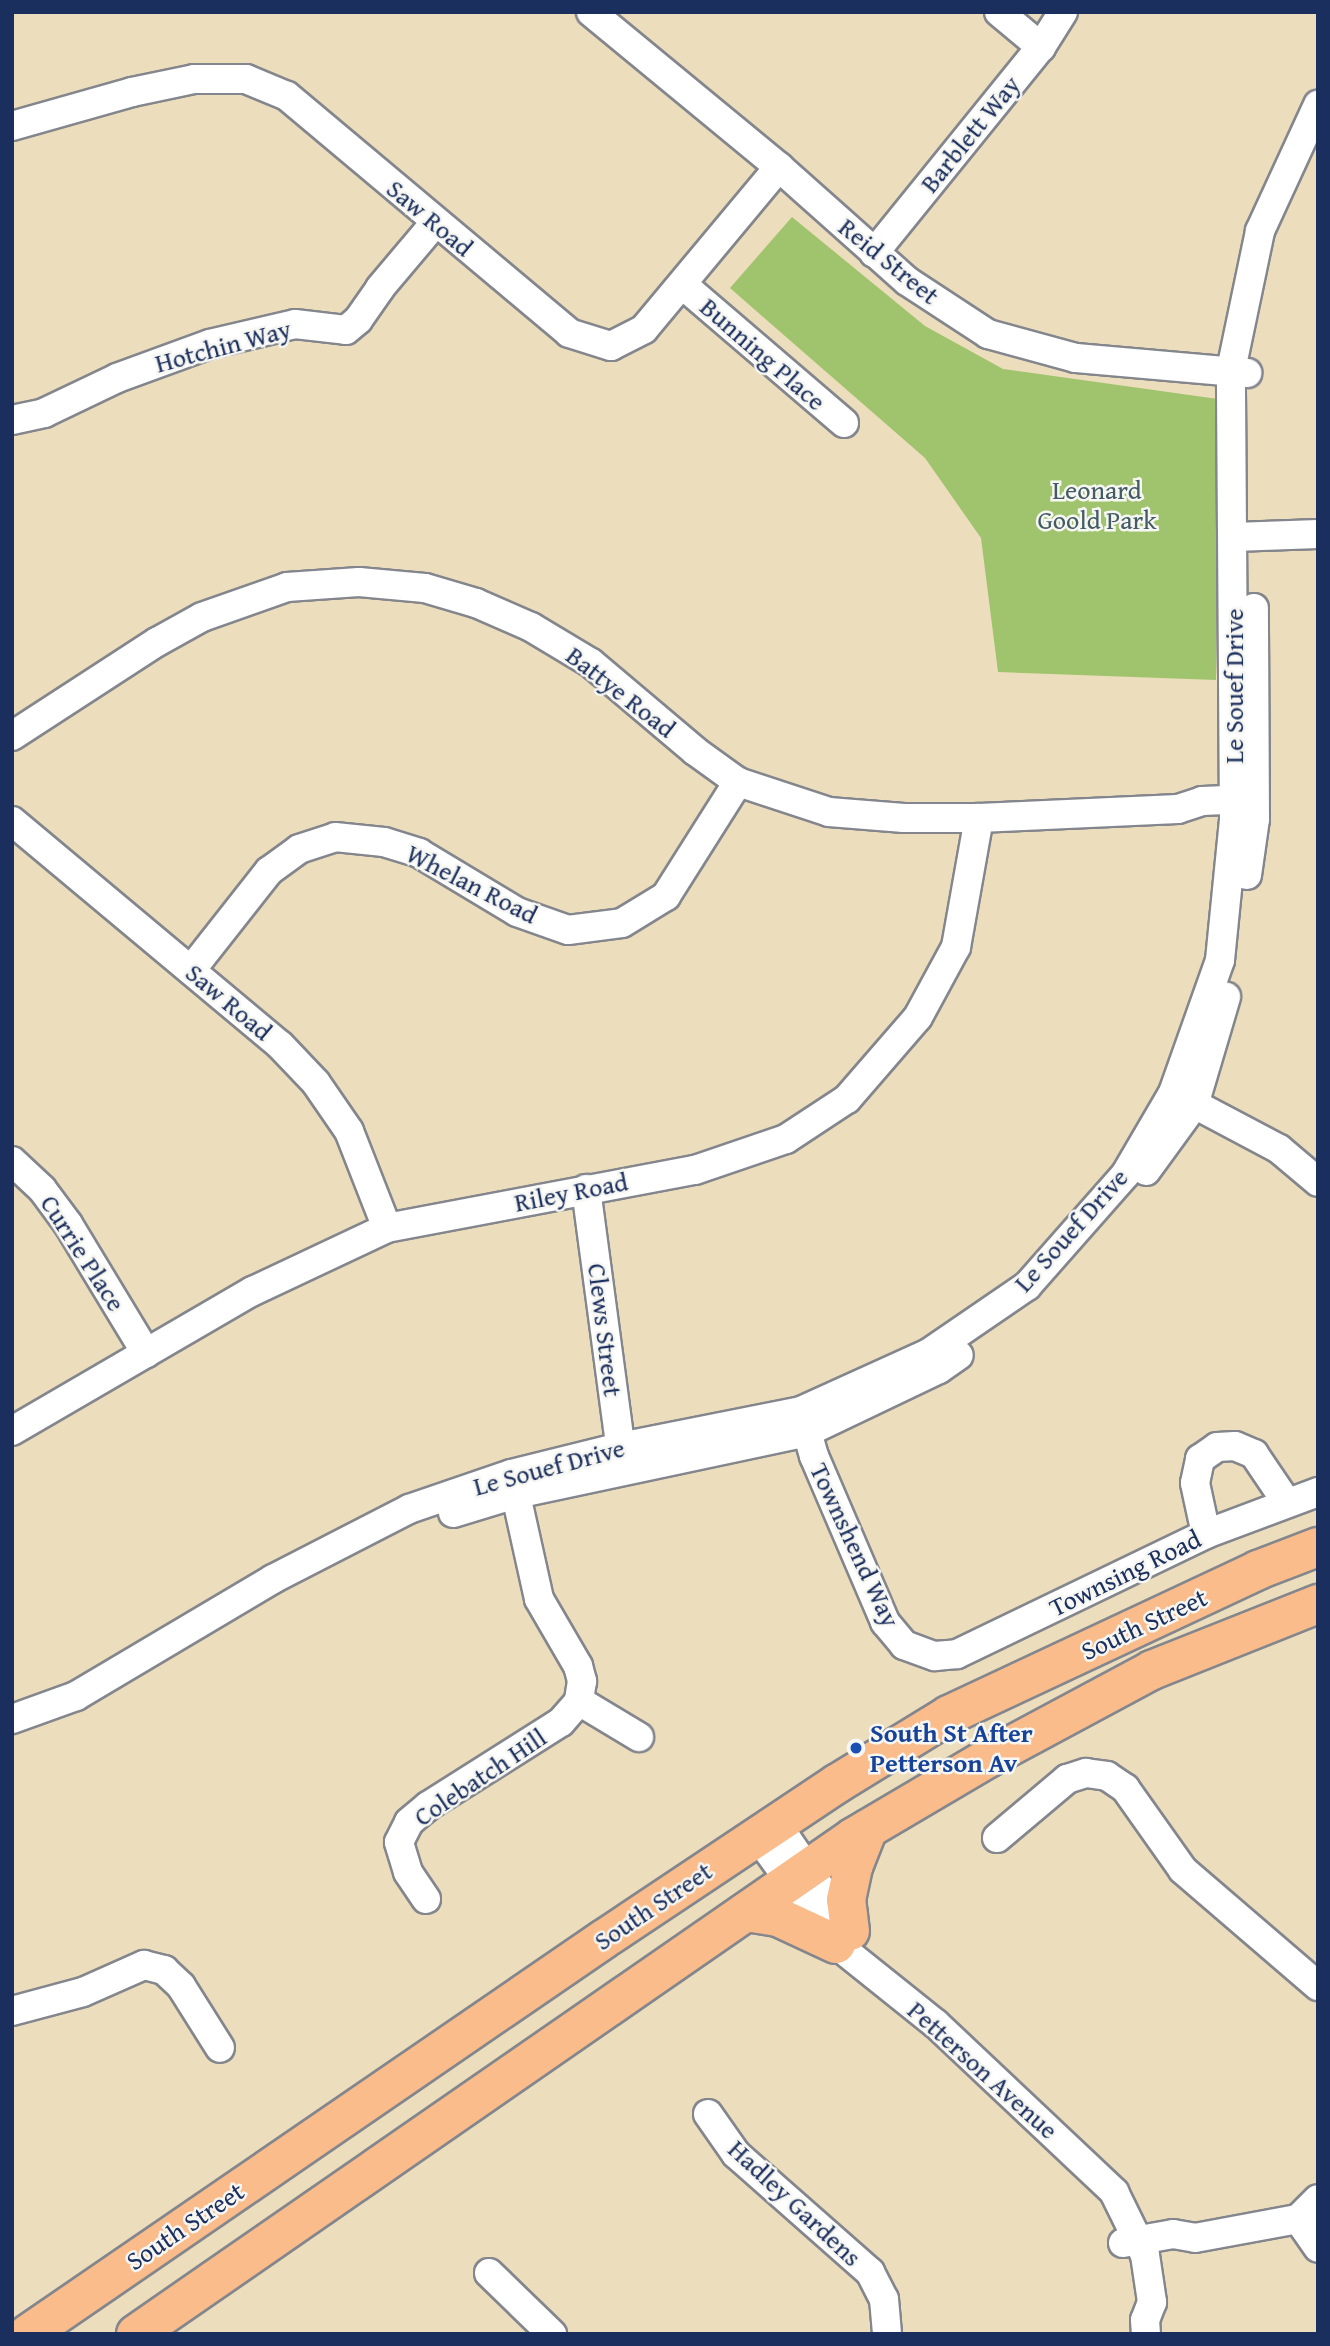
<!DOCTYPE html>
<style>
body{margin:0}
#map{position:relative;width:1330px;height:2346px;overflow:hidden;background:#ecdebc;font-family:"Gentium Book Plus",serif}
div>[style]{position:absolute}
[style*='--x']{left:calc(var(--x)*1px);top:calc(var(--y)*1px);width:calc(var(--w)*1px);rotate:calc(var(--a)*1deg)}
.green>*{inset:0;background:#a0c36d}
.roads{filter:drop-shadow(2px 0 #84868d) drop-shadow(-2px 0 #84868d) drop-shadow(0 2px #84868d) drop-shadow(0 -2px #84868d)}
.minor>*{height:28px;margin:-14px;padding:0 14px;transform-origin:14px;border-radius:14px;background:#fff}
.highway>*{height:38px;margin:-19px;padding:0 19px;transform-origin:19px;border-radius:19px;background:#fabc8b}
.dots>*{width:19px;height:19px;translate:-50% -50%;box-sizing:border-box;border:4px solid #f6f6f2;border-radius:50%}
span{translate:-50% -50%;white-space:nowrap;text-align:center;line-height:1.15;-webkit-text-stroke:5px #f6f6f2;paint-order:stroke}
.street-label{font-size:26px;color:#1b2f5e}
.park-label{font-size:26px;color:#435b62}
.transit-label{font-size:26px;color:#164399;font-weight:700}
.left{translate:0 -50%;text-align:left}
.frame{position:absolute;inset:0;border:14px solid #1b2f5e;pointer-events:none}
</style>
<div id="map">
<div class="green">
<i style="clip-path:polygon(792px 217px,925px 326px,1003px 369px,1218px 399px,1216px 680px,998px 672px,981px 538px,925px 458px,730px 288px)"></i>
</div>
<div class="roads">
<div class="minor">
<i style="--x:591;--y:12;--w:244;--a:39.5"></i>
<i style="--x:779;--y:167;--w:171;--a:41.7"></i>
<i style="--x:907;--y:281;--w:97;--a:33.2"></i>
<i style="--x:988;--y:334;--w:91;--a:15.3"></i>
<i style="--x:1076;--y:358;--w:172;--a:5"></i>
<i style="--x:999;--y:12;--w:55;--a:39.8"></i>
<i style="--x:12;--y:126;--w:125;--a:-15.8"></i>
<i style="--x:132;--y:92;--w:63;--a:-11.8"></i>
<i style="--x:194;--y:79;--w:52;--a:0"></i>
<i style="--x:246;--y:79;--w:44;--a:22.5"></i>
<i style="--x:287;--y:96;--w:368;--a:40"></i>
<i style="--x:569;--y:333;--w:44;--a:17.2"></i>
<i style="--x:611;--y:346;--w:37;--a:-27"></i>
<i style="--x:644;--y:329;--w:211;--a:-50.2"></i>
<i style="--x:874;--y:253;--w:265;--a:-51"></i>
<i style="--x:1041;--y:47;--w:41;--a:-57.8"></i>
<i style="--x:683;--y:285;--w:212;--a:40.6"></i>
<i style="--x:12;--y:420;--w:33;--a:-12"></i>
<i style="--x:44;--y:413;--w:81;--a:-25.6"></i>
<i style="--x:117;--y:378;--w:99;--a:-20.1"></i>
<i style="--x:210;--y:344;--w:87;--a:-13.2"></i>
<i style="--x:295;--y:324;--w:51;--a:6.7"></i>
<i style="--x:346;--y:330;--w:16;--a:-40"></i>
<i style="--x:358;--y:320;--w:39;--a:-55"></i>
<i style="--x:380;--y:288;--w:85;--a:-49.8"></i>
<i style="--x:1234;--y:537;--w:84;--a:-2"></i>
<i style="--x:12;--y:736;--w:173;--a:-33"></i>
<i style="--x:157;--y:642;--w:51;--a:-29.1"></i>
<i style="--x:202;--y:617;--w:90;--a:-19.4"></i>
<i style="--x:287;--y:587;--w:72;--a:-4"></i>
<i style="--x:359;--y:582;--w:66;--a:5.2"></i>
<i style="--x:425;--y:588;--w:53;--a:16.4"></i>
<i style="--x:476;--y:603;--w:60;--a:23.6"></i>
<i style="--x:531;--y:627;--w:70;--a:31"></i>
<i style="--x:591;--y:663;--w:136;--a:40.2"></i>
<i style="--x:695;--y:751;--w:53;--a:35.8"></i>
<i style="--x:738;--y:782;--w:96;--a:18.2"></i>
<i style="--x:829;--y:812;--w:75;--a:4.6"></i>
<i style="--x:904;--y:818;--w:75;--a:0"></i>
<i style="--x:979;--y:818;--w:199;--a:-2.6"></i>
<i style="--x:1178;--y:809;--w:25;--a:-18"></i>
<i style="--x:1202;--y:801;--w:49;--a:-2.3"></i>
<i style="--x:12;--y:821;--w:349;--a:39.9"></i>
<i style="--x:280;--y:1045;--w:52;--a:46.5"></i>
<i style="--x:316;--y:1083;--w:58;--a:55.5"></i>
<i style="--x:349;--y:1131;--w:104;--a:68.6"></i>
<i style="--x:1247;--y:875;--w:57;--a:-81.9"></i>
<i style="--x:1255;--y:819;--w:211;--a:-90.3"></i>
<i style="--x:191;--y:970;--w:126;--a:-51.8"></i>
<i style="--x:269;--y:871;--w:37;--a:-36"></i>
<i style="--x:299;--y:849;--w:38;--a:-18"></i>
<i style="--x:335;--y:837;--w:49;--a:5.8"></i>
<i style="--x:384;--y:842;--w:37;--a:17"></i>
<i style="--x:419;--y:853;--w:114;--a:31"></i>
<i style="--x:517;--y:912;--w:54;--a:19.4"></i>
<i style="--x:568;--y:930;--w:54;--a:-7.4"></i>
<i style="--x:622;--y:923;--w:52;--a:-31.5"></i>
<i style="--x:666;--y:896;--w:135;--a:-57.7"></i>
<i style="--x:1179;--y:1096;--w:113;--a:27.9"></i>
<i style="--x:1279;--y:1149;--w:51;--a:40.2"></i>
<i style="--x:12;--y:1161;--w:41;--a:43"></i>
<i style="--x:42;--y:1189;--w:44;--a:53.4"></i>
<i style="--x:68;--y:1224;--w:151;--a:58.8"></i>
<i style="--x:1146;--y:1171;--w:82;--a:-54"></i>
<i style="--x:1194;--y:1105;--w:113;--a:-73.5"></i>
<i style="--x:586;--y:1189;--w:278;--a:82.4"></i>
<i style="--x:802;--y:1414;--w:44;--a:74.1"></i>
<i style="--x:814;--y:1456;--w:181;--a:66.8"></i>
<i style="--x:885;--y:1622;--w:30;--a:50"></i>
<i style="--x:904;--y:1645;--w:33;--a:20"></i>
<i style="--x:935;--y:1656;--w:22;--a:-5"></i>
<i style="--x:957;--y:1654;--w:276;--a:-25.7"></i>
<i style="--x:1206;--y:1534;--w:120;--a:-20.6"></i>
<i style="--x:12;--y:1431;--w:279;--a:-30.2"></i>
<i style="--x:253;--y:1291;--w:148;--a:-25.2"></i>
<i style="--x:387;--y:1228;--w:313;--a:-10.7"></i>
<i style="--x:695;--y:1170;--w:96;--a:-18.8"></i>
<i style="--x:786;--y:1139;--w:73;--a:-33.3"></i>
<i style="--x:847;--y:1099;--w:108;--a:-49.1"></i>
<i style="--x:918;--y:1017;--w:80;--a:-61.5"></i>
<i style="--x:956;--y:947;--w:131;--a:-79.9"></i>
<i style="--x:512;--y:1477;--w:125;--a:77.5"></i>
<i style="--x:539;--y:1599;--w:78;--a:59.8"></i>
<i style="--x:578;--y:1666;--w:16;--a:75"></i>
<i style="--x:582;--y:1681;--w:20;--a:99"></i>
<i style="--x:579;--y:1701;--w:70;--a:31"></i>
<i style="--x:453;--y:1513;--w:66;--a:-16.8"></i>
<i style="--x:516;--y:1494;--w:298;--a:-12"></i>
<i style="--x:807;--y:1432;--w:146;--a:-25.5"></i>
<i style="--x:939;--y:1369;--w:24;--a:-35"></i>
<i style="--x:1206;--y:1534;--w:52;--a:-102.2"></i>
<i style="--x:1195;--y:1483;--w:25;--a:-78"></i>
<i style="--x:1200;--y:1459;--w:21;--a:-35"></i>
<i style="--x:1217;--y:1447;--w:18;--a:-3"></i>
<i style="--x:1235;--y:1446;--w:21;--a:23"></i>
<i style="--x:1254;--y:1454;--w:59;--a:56"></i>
<i style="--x:12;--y:1719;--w:68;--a:-19.8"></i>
<i style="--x:76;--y:1696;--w:229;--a:-30.7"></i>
<i style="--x:273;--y:1579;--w:153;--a:-27.2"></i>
<i style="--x:409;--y:1509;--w:108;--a:-18.9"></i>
<i style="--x:511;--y:1474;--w:112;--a:-13.9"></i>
<i style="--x:620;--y:1447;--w:185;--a:-11.2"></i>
<i style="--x:801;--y:1411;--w:141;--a:-24.4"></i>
<i style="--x:929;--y:1353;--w:119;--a:-34.4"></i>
<i style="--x:1027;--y:1286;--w:148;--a:-48.6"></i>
<i style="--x:1125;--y:1175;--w:95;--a:-59.7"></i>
<i style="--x:1173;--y:1093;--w:141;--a:-70.5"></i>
<i style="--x:1220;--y:960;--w:141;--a:-84.3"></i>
<i style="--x:1234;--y:820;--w:450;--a:-90.4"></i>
<i style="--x:1231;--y:370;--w:142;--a:-78.2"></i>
<i style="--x:1260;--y:231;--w:139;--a:-65.3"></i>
<i style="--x:776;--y:1823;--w:130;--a:55.7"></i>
<i style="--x:757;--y:1836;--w:134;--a:53.8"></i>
<i style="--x:836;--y:1944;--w:128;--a:38.7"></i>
<i style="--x:936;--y:2024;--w:245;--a:43.3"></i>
<i style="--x:1114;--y:2192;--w:70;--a:63.8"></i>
<i style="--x:1145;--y:2255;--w:48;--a:81.5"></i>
<i style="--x:1152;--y:2302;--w:19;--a:111"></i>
<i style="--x:1145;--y:2320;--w:14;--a:86"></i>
<i style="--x:997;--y:1838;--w:92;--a:-40.1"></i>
<i style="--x:1067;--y:1779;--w:20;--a:-18"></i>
<i style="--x:1086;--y:1773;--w:21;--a:8"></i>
<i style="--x:1107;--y:1776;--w:22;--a:34"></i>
<i style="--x:1125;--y:1788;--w:100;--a:54.7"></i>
<i style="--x:1183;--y:1870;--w:178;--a:40.7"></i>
<i style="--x:426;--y:1899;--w:32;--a:-124"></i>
<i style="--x:408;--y:1872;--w:31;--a:-107"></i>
<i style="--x:399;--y:1842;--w:22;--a:-63"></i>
<i style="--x:409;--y:1822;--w:25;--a:-40"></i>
<i style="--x:428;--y:1806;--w:157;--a:-32.3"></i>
<i style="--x:561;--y:1722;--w:28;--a:-49"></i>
<i style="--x:12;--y:2011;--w:73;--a:-15"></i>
<i style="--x:83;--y:1992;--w:67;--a:-23.9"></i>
<i style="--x:144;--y:1965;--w:21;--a:14"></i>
<i style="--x:164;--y:1970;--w:23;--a:43"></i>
<i style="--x:181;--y:1986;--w:73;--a:57.8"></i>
<i style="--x:708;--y:2114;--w:49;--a:55"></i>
<i style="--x:736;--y:2154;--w:179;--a:41.4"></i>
<i style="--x:870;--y:2272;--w:30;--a:63"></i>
<i style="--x:884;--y:2299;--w:35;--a:85"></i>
<i style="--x:1298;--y:2219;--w:35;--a:55"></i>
<i style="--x:1123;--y:2243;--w:51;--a:-10.2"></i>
<i style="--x:1173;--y:2234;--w:22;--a:10"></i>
<i style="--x:1195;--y:2238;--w:105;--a:-10.5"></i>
<i style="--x:1298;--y:2219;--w:28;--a:-45"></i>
<i style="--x:489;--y:2273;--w:88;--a:44.1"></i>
</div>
<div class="highway">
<i style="--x:746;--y:1912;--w:32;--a:9"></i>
<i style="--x:778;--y:1917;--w:64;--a:25"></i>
<i style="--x:850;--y:1931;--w:31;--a:-97"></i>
<i style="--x:846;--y:1900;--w:34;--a:-78"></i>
<i style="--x:853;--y:1867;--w:41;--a:-68.5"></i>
<i style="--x:28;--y:2334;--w:698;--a:-34.44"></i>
<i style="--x:604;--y:1939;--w:281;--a:-33.7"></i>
<i style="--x:838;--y:1783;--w:130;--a:-31.5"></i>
<i style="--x:949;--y:1715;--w:341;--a:-25.1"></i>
<i style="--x:1258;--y:1570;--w:64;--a:-21"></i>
<i style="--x:136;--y:2334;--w:873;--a:-34.69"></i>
<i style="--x:854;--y:1837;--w:156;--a:-30.5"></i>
<i style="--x:988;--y:1758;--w:186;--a:-28.2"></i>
<i style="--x:1152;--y:1670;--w:179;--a:-21.7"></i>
</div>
</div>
<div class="dots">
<i style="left:856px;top:1748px;background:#1a4fb4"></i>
</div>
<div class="street-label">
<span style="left:970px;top:134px;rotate:-51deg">Barblett Way</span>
<span style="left:430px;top:218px;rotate:40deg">Saw Road</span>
<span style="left:889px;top:261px;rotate:39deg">Reid Street</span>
<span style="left:223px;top:346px;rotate:-15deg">Hotchin Way</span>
<span style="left:763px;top:354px;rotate:41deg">Bunning Place</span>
<span style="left:1234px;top:686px;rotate:-90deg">Le Souef Drive</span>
<span style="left:621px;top:692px;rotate:38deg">Battye Road</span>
<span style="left:472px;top:884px;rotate:27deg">Whelan Road</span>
<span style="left:229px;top:1002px;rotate:40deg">Saw Road</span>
<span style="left:571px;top:1192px;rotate:-11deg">Riley Road</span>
<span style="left:1071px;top:1230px;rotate:-48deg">Le Souef Drive</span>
<span style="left:83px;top:1253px;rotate:57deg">Currie Place</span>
<span style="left:605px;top:1330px;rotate:83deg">Clews Street</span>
<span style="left:549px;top:1467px;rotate:-15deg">Le Souef Drive</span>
<span style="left:855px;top:1545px;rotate:65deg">Townshend Way</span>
<span style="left:1125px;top:1573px;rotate:-26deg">Townsing Road</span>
<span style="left:1144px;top:1624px;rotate:-25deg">South Street</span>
<span style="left:480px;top:1777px;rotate:-34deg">Colebatch Hill</span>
<span style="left:653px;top:1906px;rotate:-34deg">South Street</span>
<span style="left:983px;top:2070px;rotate:42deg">Petterson Avenue</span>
<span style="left:795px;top:2203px;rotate:43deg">Hadley Gardens</span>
<span style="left:185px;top:2226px;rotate:-34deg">South Street</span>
</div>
<div class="park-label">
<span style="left:1097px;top:505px">Leonard<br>Goold Park</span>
</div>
<div class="transit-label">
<span class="left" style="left:870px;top:1748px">South St After<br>Petterson Av</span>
</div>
<div class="frame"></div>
</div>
